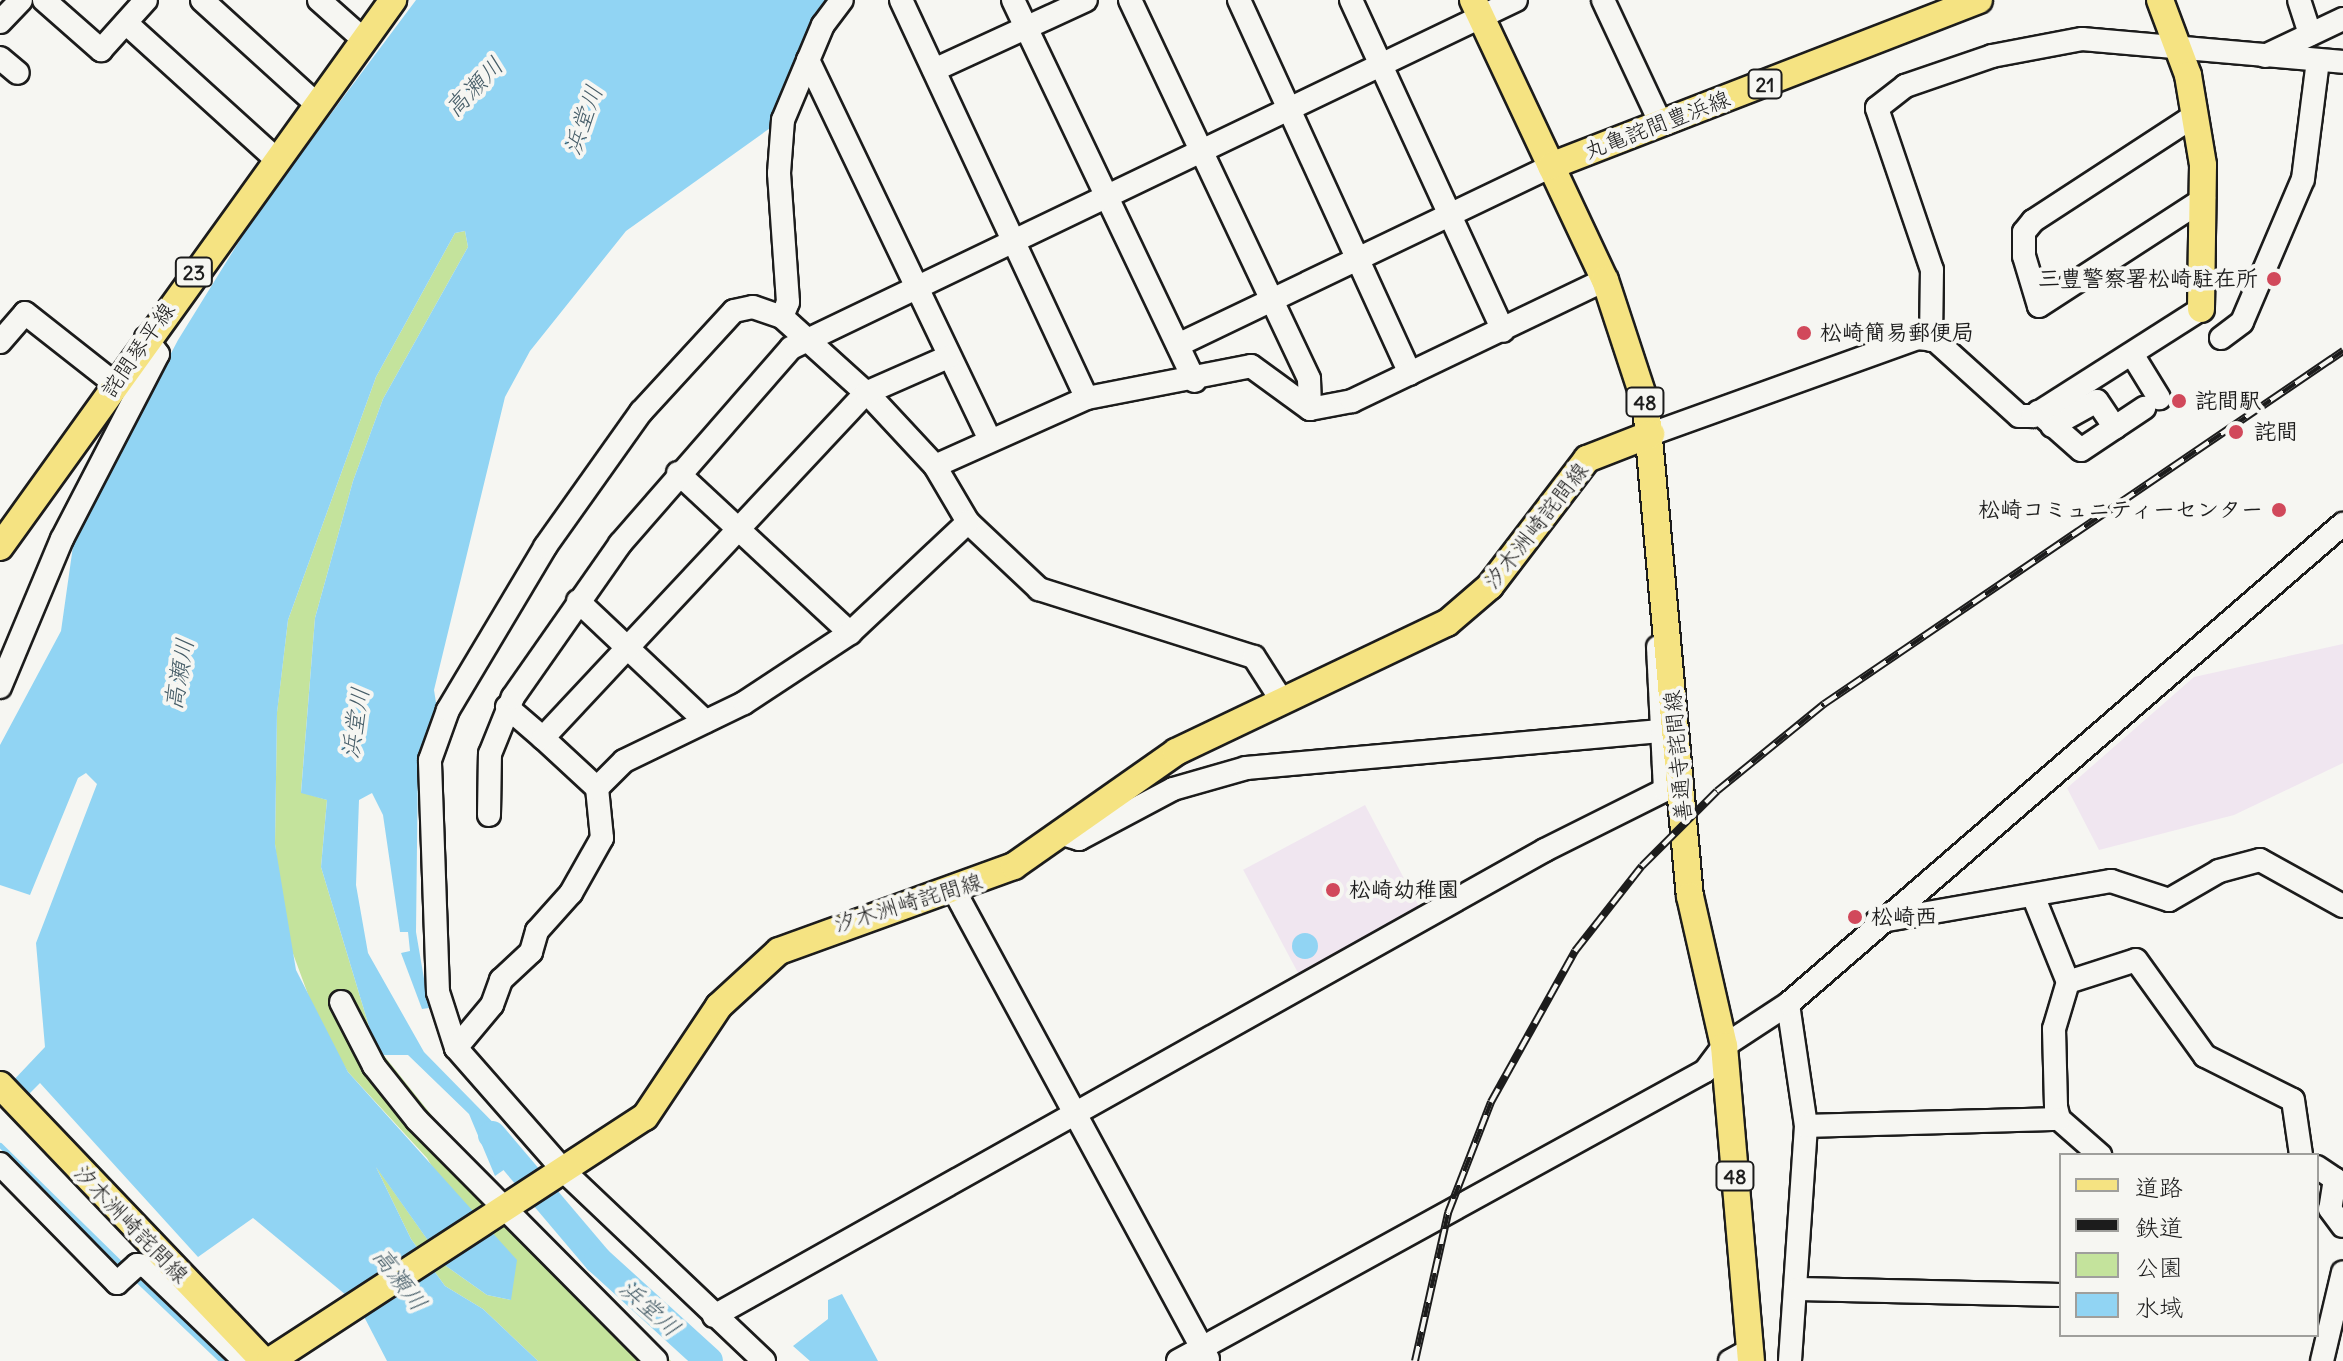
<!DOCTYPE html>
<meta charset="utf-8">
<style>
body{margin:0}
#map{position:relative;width:2343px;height:1361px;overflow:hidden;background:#f6f6f2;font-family:Delius,"Klee One",sans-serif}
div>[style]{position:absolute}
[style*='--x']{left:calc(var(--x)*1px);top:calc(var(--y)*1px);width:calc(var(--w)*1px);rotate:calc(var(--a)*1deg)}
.built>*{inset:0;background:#f0e6f0;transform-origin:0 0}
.green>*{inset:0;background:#c4e39c}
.water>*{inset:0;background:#91d4f3}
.round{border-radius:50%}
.stream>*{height:5px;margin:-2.5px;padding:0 2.5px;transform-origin:2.5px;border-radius:2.5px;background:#91d4f3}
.river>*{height:28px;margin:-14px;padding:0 14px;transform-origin:14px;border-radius:14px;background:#91d4f3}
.roads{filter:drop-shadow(2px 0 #1c1c1c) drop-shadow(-2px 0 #1c1c1c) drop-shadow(0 2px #1c1c1c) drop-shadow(0 -2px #1c1c1c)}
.minor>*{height:22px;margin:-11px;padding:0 11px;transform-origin:11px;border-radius:11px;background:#f6f6f2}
.major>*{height:26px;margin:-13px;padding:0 13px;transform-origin:13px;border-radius:13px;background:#f5e382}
.rail>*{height:8px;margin-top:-4px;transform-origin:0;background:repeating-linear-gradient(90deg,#f6f6f2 0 15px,#1c1c1c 0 30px);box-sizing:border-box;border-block:2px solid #1c1c1c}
.dots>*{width:22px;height:22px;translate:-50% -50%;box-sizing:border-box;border:4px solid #f6f6f2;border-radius:50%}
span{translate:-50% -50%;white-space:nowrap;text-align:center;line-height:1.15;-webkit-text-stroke:8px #f6f6f2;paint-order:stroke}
.shield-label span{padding:2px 6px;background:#f6f6f2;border:2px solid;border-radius:6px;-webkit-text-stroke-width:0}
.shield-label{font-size:20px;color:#1c1c1c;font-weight:700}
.street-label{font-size:22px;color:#1c1c1c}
.poi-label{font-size:22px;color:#1c1c1c;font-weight:700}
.right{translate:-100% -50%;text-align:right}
.left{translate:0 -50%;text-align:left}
.water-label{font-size:24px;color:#455c67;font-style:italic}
.legend{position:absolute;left:2059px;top:1153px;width:260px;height:184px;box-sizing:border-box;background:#f6f6f2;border:2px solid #9f9f9c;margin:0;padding:10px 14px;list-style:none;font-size:24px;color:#1c1c1c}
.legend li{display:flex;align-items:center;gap:16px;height:40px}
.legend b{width:40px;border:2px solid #9f9f9c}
</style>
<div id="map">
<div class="built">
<i style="clip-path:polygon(2343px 644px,2343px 763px,2234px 815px,2099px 850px,2067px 788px,2194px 677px)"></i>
<i style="left:1365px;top:805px;width:119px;height:138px;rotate:62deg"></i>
</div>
<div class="green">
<i style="clip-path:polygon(465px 231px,468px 247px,383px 399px,353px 481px,315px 618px,301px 792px,327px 800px,321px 867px,374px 1043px,441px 1127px,671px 1361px,538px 1361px,483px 1309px,445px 1286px,411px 1239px,375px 1165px,446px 1266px,487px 1295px,511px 1300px,427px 1158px,348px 1072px,319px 1024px,285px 932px,275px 844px,277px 712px,288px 620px,376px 377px,455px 233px)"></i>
</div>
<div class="water">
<i style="clip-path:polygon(416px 0,835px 0,773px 126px,626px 231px,530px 351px,505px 397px,434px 690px,437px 709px,418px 760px,416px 932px,429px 1008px,422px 1009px,401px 953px,410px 951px,408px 932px,400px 932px,383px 815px,372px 793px,359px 800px,356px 885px,368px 953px,424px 1052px,525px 1155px,495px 1176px,469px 1114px,408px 1055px,382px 1055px,374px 1043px,321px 867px,327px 800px,301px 793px,315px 618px,353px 481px,383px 399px,468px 247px,465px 231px,455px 233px,376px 377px,288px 620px,277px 713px,275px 844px,296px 970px,348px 1072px,517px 1260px,511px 1300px,487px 1295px,446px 1266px,376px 1167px,411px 1239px,445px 1286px,483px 1309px,538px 1361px,387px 1361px,358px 1305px,253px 1218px,198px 1257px,40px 1083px,24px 1099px,10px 1084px,45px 1047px,36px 943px,97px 784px,86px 773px,78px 778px,30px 895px,0 885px,0 745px,61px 631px,74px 539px,178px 340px,256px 214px)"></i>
<i class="round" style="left:1292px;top:933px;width:26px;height:26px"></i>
<i style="clip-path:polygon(842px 1294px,878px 1361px,810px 1361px,793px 1346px,828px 1319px,828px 1300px)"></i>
</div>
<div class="stream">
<i style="--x:0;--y:1145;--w:177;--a:44.5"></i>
<i style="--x:133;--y:1276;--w:123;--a:43.7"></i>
</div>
<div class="river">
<i style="--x:492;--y:1135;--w:164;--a:49.7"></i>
<i style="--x:598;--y:1260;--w:150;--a:42.3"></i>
</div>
<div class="roads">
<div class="minor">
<i style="--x:44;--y:0;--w:76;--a:41.3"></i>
<i style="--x:101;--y:50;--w:67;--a:-48"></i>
<i style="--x:202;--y:0;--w:153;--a:42.3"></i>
<i style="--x:319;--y:0;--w:59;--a:41.6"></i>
<i style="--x:901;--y:0;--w:439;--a:65"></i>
<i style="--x:1013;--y:0;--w:422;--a:64.5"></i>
<i style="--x:1130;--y:0;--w:419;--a:64.7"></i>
<i style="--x:1309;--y:379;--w:30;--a:88"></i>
<i style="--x:1239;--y:0;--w:411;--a:65.4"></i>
<i style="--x:1351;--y:0;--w:364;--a:65.3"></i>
<i style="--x:1603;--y:0;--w:137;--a:64.9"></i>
<i style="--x:2299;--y:0;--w:36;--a:72"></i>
<i style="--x:0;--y:22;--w:30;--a:-46"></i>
<i style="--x:126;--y:23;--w:201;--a:42.2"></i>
<i style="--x:2265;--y:56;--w:86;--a:-25.4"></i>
<i style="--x:0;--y:58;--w:23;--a:40"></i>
<i style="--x:808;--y:60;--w:421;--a:64.4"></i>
<i style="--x:934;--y:70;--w:167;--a:-24.7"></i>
<i style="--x:2194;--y:116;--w:192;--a:146.9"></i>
<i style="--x:2033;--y:221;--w:14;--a:129"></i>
<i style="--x:2024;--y:232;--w:24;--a:90"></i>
<i style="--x:2024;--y:256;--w:52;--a:73.3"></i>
<i style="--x:2039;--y:306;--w:197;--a:-33"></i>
<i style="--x:782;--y:317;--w:16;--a:-68"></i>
<i style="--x:788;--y:302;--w:129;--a:-94"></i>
<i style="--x:779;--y:173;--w:53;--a:-85.7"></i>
<i style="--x:783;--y:120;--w:103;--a:-67.2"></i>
<i style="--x:823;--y:25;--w:31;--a:-53"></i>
<i style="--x:2221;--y:338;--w:26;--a:-37"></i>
<i style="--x:2242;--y:322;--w:155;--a:-66.9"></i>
<i style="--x:2303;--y:179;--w:119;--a:-82.8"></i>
<i style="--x:1931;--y:340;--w:70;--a:-89.2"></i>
<i style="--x:1932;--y:270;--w:171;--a:-108.8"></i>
<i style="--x:1877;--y:108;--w:36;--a:-38"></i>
<i style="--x:1905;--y:86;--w:92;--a:-19"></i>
<i style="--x:1992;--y:56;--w:92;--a:-10.7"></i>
<i style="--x:2082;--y:39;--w:262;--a:5"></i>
<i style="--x:0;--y:342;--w:38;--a:-49"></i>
<i style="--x:25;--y:313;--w:113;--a:38.2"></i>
<i style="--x:1178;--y:345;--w:414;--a:-25.6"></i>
<i style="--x:2132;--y:354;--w:52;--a:58.5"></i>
<i style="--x:870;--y:396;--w:96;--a:47.1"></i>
<i style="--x:935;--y:466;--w:65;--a:59.5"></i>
<i style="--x:968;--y:522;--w:98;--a:43.3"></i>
<i style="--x:1039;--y:589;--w:225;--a:17.6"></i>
<i style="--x:1254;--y:657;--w:52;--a:57.5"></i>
<i style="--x:2038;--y:412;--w:57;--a:41.5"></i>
<i style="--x:2081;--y:450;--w:76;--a:-33.7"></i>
<i style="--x:2052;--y:426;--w:51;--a:-29.1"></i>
<i style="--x:2097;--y:401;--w:32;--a:56"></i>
<i style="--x:1651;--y:434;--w:283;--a:-19.8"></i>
<i style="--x:1917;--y:338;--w:18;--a:6"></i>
<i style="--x:1935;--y:340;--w:113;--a:42.1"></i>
<i style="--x:2019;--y:416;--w:14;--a:0"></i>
<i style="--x:2033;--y:416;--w:199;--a:-32.5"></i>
<i style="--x:935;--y:466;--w:167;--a:-24.1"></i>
<i style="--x:1087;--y:398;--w:167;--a:-11"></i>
<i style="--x:1251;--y:366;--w:73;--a:36.1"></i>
<i style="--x:1310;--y:409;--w:43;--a:-10.8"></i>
<i style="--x:1352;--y:401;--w:280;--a:-25.6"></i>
<i style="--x:678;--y:473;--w:235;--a:42.9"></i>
<i style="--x:578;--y:601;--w:175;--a:43.4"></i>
<i style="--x:0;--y:687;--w:160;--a:-67.3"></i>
<i style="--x:62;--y:539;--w:208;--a:-62.6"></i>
<i style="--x:158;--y:354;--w:20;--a:-127"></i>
<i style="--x:507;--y:707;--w:48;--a:40.7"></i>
<i style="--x:597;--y:788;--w:38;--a:-45"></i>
<i style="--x:624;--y:761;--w:133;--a:-25.8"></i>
<i style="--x:744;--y:703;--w:127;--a:-33.4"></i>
<i style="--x:850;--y:633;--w:162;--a:-43.2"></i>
<i style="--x:489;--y:815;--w:61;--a:-89.1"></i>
<i style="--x:490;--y:754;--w:61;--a:-68"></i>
<i style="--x:513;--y:697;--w:187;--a:-55"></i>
<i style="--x:620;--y:544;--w:260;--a:-48.9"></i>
<i style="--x:791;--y:348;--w:804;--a:-25.64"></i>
<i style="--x:1062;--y:834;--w:18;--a:16"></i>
<i style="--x:1079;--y:839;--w:106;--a:-28"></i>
<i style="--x:1173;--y:789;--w:76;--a:-16"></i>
<i style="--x:1246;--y:768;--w:416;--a:-5.1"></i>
<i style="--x:955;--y:892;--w:531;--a:61.55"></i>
<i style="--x:2034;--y:898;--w:91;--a:68"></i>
<i style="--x:1876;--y:922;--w:239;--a:-9.9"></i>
<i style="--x:2111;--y:881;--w:61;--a:18.1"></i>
<i style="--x:2169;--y:900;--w:58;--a:-30.1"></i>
<i style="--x:2219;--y:871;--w:42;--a:-15"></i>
<i style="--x:2260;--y:860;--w:95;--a:29"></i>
<i style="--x:2068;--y:982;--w:71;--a:-17.9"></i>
<i style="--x:2136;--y:960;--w:118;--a:54.3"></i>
<i style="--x:2205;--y:1056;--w:98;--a:26.6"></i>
<i style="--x:2293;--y:1100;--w:56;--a:81.7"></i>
<i style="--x:2068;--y:982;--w:49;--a:106.6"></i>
<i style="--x:2054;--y:1029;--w:78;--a:88.5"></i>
<i style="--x:2056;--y:1107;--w:12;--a:76"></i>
<i style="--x:2059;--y:1119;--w:55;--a:41.3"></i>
<i style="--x:341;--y:1002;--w:72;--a:62.7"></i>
<i style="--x:374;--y:1066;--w:69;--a:51.5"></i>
<i style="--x:417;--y:1120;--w:339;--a:45.2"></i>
<i style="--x:1788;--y:1004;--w:123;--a:81.6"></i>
<i style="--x:1806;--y:1126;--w:236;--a:93.9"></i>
<i style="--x:456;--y:1048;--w:59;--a:-107.8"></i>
<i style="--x:438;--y:992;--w:232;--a:-92"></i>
<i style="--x:430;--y:760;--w:53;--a:-70.2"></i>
<i style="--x:448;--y:710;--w:190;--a:-59.2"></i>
<i style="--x:545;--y:547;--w:166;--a:-54.6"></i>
<i style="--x:641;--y:412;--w:137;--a:-47.4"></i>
<i style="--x:734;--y:311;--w:19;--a:-12"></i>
<i style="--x:753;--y:307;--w:31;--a:19"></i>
<i style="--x:782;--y:317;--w:113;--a:42.1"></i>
<i style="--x:1806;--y:1126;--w:253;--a:-1.6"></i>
<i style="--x:0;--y:1164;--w:167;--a:45.5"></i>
<i style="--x:117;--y:1283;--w:27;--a:-42"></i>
<i style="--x:137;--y:1265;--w:9;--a:6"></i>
<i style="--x:146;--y:1266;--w:137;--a:43.8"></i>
<i style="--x:2317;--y:1167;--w:22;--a:34"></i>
<i style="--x:2335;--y:1179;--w:30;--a:99"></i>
<i style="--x:2330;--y:1209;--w:21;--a:53"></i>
<i style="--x:1799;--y:1289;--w:262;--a:1.3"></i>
<i style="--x:714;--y:1316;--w:953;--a:-29.28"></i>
<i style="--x:1545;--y:850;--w:134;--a:-26.6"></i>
<i style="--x:1665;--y:790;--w:143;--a:-92.8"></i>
<i style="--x:764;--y:1361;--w:274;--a:-136.5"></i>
<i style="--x:565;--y:1172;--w:165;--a:-131.3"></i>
<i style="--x:456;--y:1048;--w:56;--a:-50.1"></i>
<i style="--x:492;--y:1005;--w:27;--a:-70"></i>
<i style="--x:501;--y:980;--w:41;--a:-43"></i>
<i style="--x:531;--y:952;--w:22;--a:-74"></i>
<i style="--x:537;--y:931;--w:51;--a:-48.2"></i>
<i style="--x:571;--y:893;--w:63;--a:-60.6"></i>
<i style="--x:602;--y:838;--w:50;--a:-95.7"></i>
<i style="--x:597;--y:788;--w:74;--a:-137.2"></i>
<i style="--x:543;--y:738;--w:473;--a:-46.9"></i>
<i style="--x:866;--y:393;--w:90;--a:-23.7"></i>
<i style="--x:1178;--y:1361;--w:602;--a:-28.82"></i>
<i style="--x:1705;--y:1071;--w:31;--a:-53"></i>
<i style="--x:1724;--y:1046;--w:77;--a:-33.3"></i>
<i style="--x:1788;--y:1004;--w:734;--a:-40.86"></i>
<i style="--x:1730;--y:1361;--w:23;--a:-29"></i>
<i style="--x:2322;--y:1361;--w:91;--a:-76.7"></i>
</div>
<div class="major">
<i style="--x:1473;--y:0;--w:310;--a:64.8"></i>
<i style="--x:1605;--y:280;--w:132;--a:71.8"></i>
<i style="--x:1646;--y:405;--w:493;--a:84.9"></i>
<i style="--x:1690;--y:896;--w:154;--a:77.2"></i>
<i style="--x:1724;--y:1046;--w:316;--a:85.1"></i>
<i style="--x:2160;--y:0;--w:80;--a:69.5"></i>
<i style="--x:2188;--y:75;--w:91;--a:80.5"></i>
<i style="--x:2203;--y:165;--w:144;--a:90.8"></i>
<i style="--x:1551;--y:166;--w:459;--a:-21.2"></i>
<i style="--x:0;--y:547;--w:674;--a:-54.3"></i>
<i style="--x:0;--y:1085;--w:382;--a:46.3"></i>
<i style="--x:270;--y:1361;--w:447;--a:-33.1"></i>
<i style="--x:645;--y:1117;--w:133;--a:-56.3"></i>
<i style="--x:719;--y:1006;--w:81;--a:-42.5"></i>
<i style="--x:779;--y:951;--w:250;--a:-19.9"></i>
<i style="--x:1014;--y:866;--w:198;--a:-35.1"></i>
<i style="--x:1176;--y:752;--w:300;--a:-25.5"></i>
<i style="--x:1447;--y:623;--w:57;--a:-40.7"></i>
<i style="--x:1490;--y:586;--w:160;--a:-52.6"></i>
<i style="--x:1587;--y:459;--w:69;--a:-21.3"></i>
</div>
</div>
<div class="rail">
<i style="--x:1415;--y:1361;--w:152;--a:-77.4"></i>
<i style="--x:1448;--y:1213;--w:119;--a:-68.8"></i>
<i style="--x:1491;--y:1102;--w:173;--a:-60.9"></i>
<i style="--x:1575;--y:951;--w:108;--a:-51.8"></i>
<i style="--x:1642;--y:866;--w:106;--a:-45"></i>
<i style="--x:1717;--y:791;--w:138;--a:-39.1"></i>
<i style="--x:1824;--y:704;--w:628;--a:-34.22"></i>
</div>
<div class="dots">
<i style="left:2274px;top:279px;background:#d1495b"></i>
<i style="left:1804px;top:333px;background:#d1495b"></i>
<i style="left:2179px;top:401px;background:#d1495b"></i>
<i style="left:2236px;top:432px;background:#d1495b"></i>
<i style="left:2279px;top:510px;background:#d1495b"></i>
<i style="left:1333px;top:890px;background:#d1495b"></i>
<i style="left:1855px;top:917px;background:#d1495b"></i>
</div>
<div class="shield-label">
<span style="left:1765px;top:84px">21</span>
<span style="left:194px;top:272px">23</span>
<span style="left:1645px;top:402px">48</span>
<span style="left:1735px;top:1176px">48</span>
</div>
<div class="street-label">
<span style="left:1657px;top:125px;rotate:-21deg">丸亀詫間豊浜線</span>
<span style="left:138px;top:350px;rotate:-55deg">詫間琴平線</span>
<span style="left:1536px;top:526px;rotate:-52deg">汐木洲崎詫間線</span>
<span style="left:1678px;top:756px;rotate:-95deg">善通寺詫間線</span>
<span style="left:908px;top:903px;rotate:-17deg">汐木洲崎詫間線</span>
<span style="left:131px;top:1224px;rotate:46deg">汐木洲崎詫間線</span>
</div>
<div class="poi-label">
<span class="right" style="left:2258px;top:279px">三豊警察署松崎駐在所</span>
<span class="left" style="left:1820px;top:333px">松崎簡易郵便局</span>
<span class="left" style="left:2195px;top:401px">詫間駅</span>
<span class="left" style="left:2254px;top:432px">詫間</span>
<span class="right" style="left:2263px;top:510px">松崎コミュニティーセンター</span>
<span class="left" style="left:1349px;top:890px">松崎幼稚園</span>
<span class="left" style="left:1871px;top:917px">松崎西</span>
</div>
<div class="water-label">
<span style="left:474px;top:87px;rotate:-46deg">高瀬川</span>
<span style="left:583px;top:120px;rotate:-70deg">浜堂川</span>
<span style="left:179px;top:674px;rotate:-80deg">高瀬川</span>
<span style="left:355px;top:723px;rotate:-81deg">浜堂川</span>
<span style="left:400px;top:1279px;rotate:53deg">高瀬川</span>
<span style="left:650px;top:1308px;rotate:42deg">浜堂川</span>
</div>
<ul class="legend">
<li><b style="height:10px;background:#f5e382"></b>道路</li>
<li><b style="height:10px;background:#1c1c1c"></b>鉄道</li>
<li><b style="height:22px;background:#c4e39c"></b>公園</li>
<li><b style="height:22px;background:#91d4f3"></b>水域</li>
</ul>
</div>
